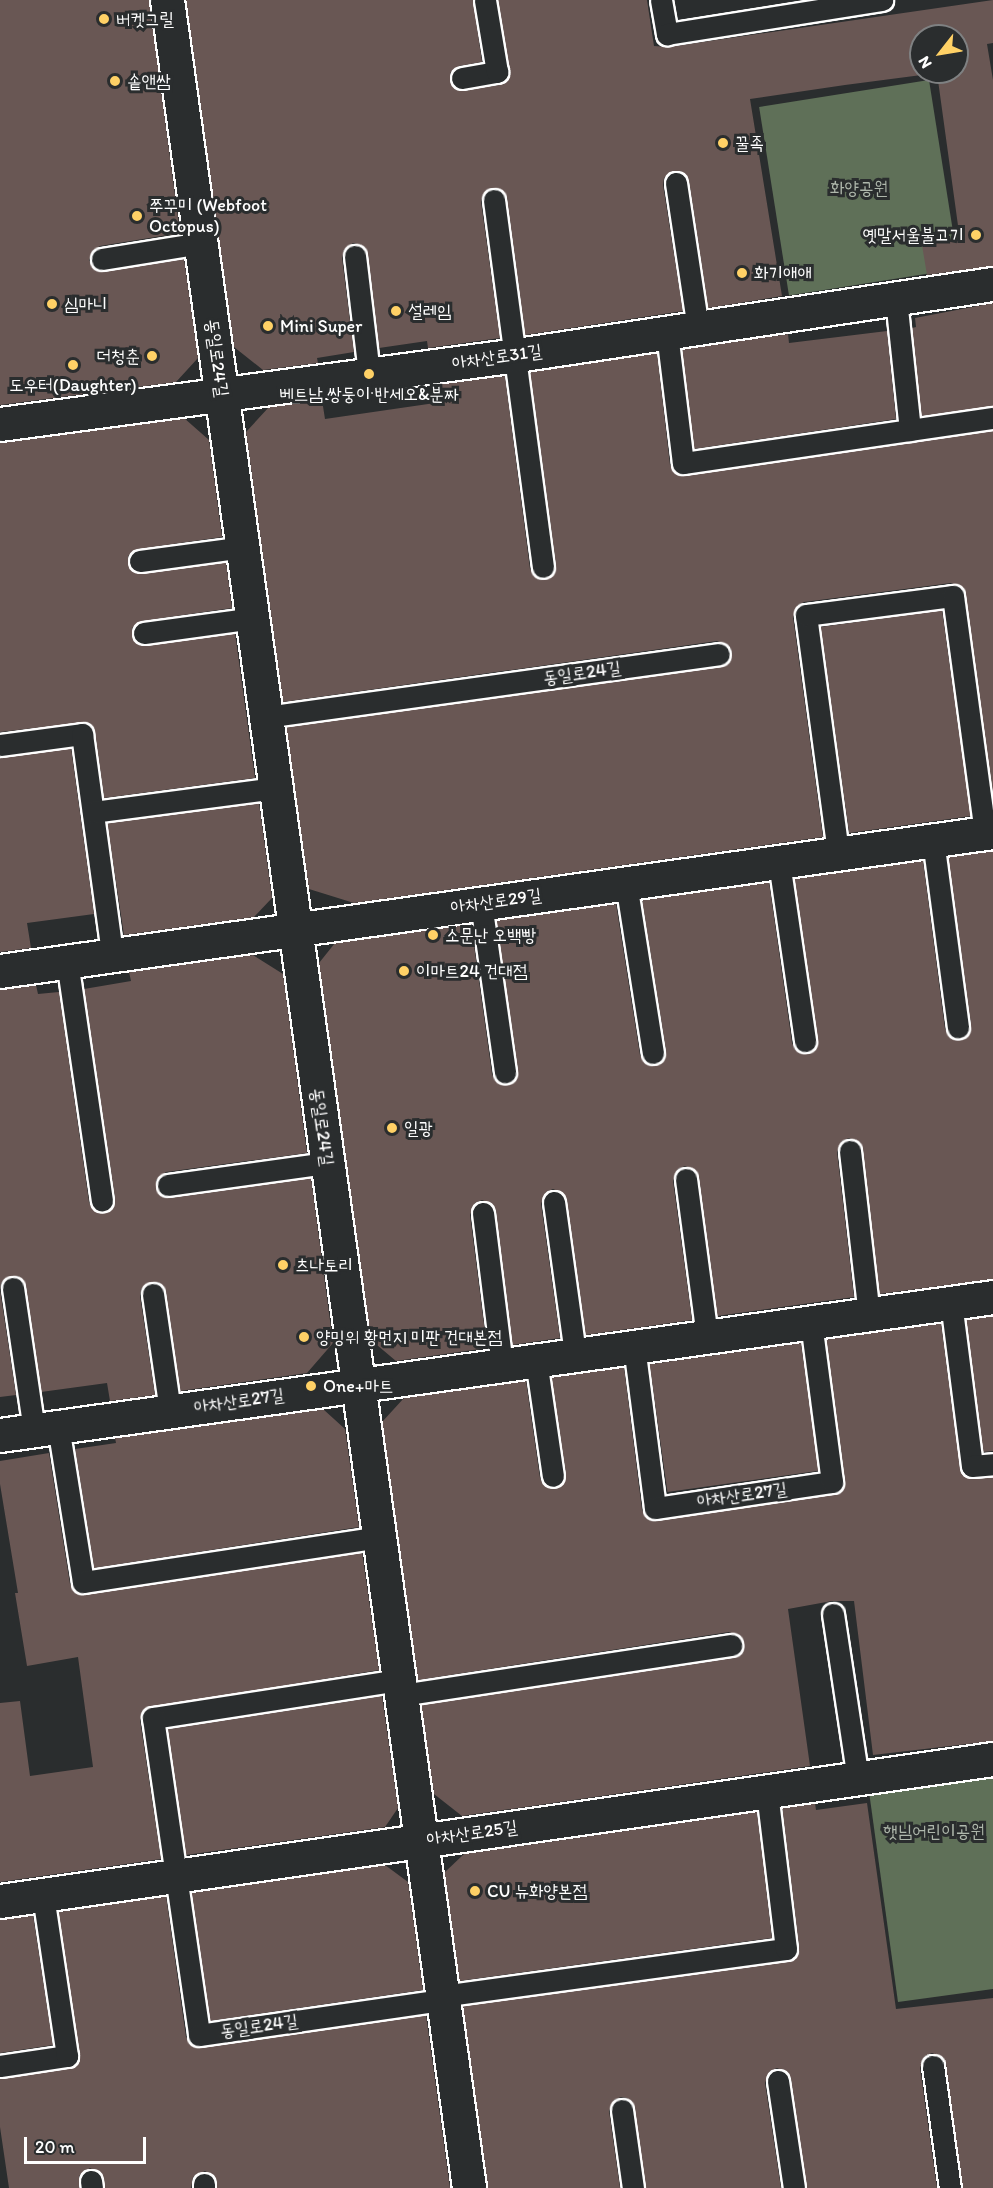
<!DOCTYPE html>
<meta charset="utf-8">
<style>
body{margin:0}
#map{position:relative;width:993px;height:2188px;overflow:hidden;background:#2a2d2e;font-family:Itim,"Poor Story",sans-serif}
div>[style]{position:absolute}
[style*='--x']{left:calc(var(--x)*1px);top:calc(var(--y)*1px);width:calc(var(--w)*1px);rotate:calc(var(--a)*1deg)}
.green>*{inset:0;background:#5f7058;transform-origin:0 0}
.building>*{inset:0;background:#695754;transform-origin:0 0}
.roads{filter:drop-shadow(2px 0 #fff) drop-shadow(-2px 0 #fff) drop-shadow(0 2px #fff) drop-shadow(0 -2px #fff)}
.service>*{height:21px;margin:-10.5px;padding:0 10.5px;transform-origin:10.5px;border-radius:10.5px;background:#2a2d2e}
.minor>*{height:33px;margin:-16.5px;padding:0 16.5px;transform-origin:16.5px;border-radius:16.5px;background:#2a2d2e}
.dots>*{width:16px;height:16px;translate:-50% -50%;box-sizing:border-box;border:3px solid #2a2d2e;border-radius:50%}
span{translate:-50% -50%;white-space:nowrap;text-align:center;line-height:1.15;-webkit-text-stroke:6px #2a2d2e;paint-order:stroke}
.poi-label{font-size:18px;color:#fff}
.left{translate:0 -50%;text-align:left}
.right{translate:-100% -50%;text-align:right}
.park-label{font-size:18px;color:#afb8ac}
.street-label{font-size:18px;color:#fff}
.north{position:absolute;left:909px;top:24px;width:60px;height:60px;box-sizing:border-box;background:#2a2d2e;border:2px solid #7f8182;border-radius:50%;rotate:239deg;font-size:16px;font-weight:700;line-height:24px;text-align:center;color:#fff}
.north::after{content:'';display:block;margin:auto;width:21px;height:27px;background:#ffd166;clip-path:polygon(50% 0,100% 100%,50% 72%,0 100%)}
.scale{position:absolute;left:24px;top:2137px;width:122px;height:27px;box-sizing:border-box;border:3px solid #fff;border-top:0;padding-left:8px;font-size:18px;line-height:21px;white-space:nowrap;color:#fff;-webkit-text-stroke:4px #2a2d2e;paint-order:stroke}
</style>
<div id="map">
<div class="green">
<i style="left:929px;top:80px;width:191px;height:172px;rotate:81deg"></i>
<i style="clip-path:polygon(993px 1759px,993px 1989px,898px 2002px,867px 1777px)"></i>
</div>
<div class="building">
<i style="clip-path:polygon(0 0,149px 0,180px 233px,100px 246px,94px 250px,89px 260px,93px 267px,103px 272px,184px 259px,198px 358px,176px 382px,0 405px)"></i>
<i style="clip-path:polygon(evenodd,186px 0,473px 0,482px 62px,459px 66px,450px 73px,452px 86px,464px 91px,499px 85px,509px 76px,498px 0,647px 0,654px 46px,668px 47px,993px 0,993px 43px,987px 44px,993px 80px,993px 266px,927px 275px,922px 245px,960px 240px,937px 73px,845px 85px,750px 99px,782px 296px,708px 308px,689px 181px,681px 171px,674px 171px,664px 178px,663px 185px,683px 311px,525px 335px,507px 198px,499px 189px,492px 188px,483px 195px,481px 202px,500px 338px,428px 348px,427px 341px,379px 348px,368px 255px,361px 245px,353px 243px,344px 250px,342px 258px,354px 352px,317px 358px,318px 363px,263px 370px,234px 347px,186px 0,921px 36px,957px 36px,957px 72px,921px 72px,921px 36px)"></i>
<i style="clip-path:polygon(993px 303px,993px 406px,921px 416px,912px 328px,916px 327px,915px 318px)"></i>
<i style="clip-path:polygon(887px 331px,896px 419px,694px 449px,682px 349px,788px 334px,789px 343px)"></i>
<i style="clip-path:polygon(657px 353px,670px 465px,679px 475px,993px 431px,993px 797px,963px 588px,951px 583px,804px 602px,798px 605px,793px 617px,823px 837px,354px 903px,309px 889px,286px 727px,721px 667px,727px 664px,732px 653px,729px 646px,717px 641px,283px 702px,246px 432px,269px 407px,322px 400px,325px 419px,435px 403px,433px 385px,505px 376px,530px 569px,538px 578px,545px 579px,554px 572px,556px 565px,530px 372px)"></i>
<i style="clip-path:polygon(184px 418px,209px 440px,222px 537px,138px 549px,128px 556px,128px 563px,135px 573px,142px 574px,226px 562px,232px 608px,142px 621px,132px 628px,132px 635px,139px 645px,146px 646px,235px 633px,255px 778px,104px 798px,95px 732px,87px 722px,0 732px,0 442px)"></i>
<i style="left:942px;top:610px;width:208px;height:123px;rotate:82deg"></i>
<i style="clip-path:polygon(71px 748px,94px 914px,27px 923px,31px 948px,0 952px,0 758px)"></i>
<i style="clip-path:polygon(259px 803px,272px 898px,254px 917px,124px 935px,107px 823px)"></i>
<i style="clip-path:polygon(993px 851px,993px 1279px,879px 1294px,863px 1150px,860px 1143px,849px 1138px,842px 1141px,837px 1152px,854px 1297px,717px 1316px,699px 1177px,696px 1171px,685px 1166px,678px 1169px,673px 1181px,692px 1320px,585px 1335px,567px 1200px,564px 1194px,553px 1189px,546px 1192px,541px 1204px,560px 1338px,512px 1345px,496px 1211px,493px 1205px,482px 1200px,475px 1203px,470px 1215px,487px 1348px,396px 1361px,371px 1340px,319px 963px,335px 943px,471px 924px,492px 1074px,495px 1080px,506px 1085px,513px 1082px,518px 1070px,496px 920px,616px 904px,640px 1055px,644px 1061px,654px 1066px,661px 1062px,666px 1051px,642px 900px,769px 882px,792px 1043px,795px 1049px,806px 1054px,813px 1051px,818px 1039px,794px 879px,923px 861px,945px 1029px,953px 1038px,960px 1039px,969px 1032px,971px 1025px,948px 857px)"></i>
<i style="clip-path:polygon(253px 955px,283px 974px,307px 1153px,166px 1172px,156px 1180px,156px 1187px,163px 1197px,170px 1198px,311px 1178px,333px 1343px,307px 1373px,180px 1391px,166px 1292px,158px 1282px,151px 1282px,141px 1289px,140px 1296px,155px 1395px,110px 1401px,107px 1383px,41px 1392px,26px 1286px,18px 1276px,11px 1276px,1px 1283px,0 1290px,16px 1395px,0 1397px,0 989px,36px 985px,38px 994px,59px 992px,89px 1202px,92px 1208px,103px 1213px,110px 1210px,115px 1198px,84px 989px,131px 981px,129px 972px)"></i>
<i style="clip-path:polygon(993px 1316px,993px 1451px,983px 1452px,966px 1320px)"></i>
<i style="clip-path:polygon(941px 1323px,960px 1468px,967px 1478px,993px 1477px,993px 1741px,873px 1755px,854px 1601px,832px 1601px,788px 1609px,810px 1766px,462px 1816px,434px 1794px,421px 1705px,733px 1658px,739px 1655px,744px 1644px,741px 1637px,729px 1632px,418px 1680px,382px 1422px,404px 1398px,526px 1381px,540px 1478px,543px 1484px,554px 1489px,561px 1486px,566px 1474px,551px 1377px,624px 1367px,642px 1510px,650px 1520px,657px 1521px,839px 1492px,845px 1480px,826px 1339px)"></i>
<i style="left:801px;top:1343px;width:129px;height:153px;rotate:82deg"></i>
<i style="clip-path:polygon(323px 1409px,345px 1429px,359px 1527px,94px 1568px,75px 1449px,116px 1443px,115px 1438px)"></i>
<i style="clip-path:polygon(49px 1453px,70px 1584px,78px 1594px,362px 1552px,379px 1670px,146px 1708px,140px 1720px,161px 1859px,0 1882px,0 1703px,20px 1701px,30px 1776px,93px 1767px,78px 1657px,27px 1666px,15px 1593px,18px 1593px,0 1484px,0 1461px)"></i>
<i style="clip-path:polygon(382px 1696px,398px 1808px,385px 1827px,186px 1855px,167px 1729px)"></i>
<i style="clip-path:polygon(815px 1803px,816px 1810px,867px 1803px,896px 2009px,993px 1998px,993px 2188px,962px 2188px,946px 2064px,943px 2058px,932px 2053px,925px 2056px,920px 2068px,937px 2188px,806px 2188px,791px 2079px,788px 2073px,777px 2068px,770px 2071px,765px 2083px,781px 2188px,645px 2188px,634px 2108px,627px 2098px,621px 2097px,614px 2100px,609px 2111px,620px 2188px,487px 2188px,463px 2006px,793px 1959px,799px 1947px,782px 1808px)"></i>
<i style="clip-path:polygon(757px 1812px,772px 1938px,459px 1981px,444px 1873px,464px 1854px)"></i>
<i style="clip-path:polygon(385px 1865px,408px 1882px,423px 1990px,210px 2021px,191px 1893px)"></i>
<i style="clip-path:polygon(166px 1896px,186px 2037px,194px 2047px,426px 2015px,450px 2188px,217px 2188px,215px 2177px,205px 2171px,193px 2177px,191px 2188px,104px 2188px,101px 2174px,90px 2168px,79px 2176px,79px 2188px,9px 2188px,0 2127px,0 2078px,69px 2069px,79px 2060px,58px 1912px)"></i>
<i style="clip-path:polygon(33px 1915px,53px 2045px,0 2053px,0 1919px)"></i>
</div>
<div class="roads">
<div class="service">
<i style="--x:661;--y:0;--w:35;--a:80"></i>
<i style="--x:667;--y:34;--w:218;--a:-9"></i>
<i style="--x:462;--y:78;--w:36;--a:-10"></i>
<i style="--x:497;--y:72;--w:73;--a:-99.5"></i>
<i style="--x:676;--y:183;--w:147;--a:81.4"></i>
<i style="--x:494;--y:200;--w:370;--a:82.4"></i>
<i style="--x:355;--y:256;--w:119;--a:83.2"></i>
<i style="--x:102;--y:259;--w:100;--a:-9.2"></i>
<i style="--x:896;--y:299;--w:132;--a:83.9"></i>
<i style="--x:667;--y:333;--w:131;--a:83"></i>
<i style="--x:683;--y:463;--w:313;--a:-8.3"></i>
<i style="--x:140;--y:561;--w:104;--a:-7.7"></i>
<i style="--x:144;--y:633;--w:110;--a:-7.8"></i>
<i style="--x:266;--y:717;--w:457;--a:-7.9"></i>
<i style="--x:0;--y:745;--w:83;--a:-7.6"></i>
<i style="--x:82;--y:734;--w:222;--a:82.2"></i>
<i style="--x:93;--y:812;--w:185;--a:-7.5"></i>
<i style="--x:933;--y:840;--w:189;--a:82.4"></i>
<i style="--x:838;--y:852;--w:239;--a:-97.7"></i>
<i style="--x:806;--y:615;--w:148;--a:-7.4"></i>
<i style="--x:953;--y:596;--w:239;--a:82.3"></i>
<i style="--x:779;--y:862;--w:181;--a:81.7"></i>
<i style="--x:626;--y:883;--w:172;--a:81"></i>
<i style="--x:481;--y:903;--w:171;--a:81.9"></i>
<i style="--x:67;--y:961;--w:242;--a:81.7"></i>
<i style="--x:850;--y:1151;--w:164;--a:83.4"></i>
<i style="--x:686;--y:1179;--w:158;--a:82.4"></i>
<i style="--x:168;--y:1185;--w:161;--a:-7.9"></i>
<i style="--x:554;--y:1202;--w:153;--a:82.1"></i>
<i style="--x:483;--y:1213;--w:153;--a:82.9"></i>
<i style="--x:13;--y:1288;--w:144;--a:81.6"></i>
<i style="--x:153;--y:1294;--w:118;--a:81.7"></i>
<i style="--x:951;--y:1302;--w:165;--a:82.7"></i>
<i style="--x:972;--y:1466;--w:21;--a:-5"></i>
<i style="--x:634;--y:1346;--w:163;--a:82.6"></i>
<i style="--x:655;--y:1508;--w:179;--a:-8.4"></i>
<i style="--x:832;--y:1482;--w:161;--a:-97.5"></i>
<i style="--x:536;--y:1360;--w:117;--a:81.7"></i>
<i style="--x:58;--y:1426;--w:158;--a:80.9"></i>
<i style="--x:83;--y:1582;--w:299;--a:-8.6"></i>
<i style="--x:833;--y:1614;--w:167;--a:81.4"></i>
<i style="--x:399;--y:1680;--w:249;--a:171.2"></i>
<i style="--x:153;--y:1718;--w:320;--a:81.7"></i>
<i style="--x:199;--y:2035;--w:246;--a:-8.2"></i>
<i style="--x:401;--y:1695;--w:334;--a:-8.6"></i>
<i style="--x:442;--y:1996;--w:347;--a:-7.8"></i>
<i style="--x:786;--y:1949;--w:159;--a:-96.9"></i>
<i style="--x:0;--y:2066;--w:68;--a:-8.5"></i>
<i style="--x:67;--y:2056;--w:163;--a:-98.5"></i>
<i style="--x:933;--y:2066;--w:123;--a:82.1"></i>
<i style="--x:778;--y:2081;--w:108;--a:81.5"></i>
<i style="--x:622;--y:2110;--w:79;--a:82"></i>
<i style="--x:91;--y:2181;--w:7;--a:82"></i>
<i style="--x:204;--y:2184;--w:4;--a:90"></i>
</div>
<div class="minor">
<i style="--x:167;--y:0;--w:2209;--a:82.14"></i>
<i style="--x:0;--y:424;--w:522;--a:-7.6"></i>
<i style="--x:517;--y:355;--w:481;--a:-8.5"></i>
<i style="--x:0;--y:971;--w:1003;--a:-7.97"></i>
<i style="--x:0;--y:1435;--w:1003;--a:-7.91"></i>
<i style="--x:0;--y:1901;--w:1003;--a:-8.14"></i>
</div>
</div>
<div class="dots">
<i style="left:104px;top:19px;background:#ffd166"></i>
<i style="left:115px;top:81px;background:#ffd166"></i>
<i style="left:723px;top:143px;background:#ffd166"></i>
<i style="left:137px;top:216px;background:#ffd166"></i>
<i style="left:976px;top:235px;background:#ffd166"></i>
<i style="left:742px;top:273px;background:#ffd166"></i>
<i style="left:52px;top:304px;background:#ffd166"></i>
<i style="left:396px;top:311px;background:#ffd166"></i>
<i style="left:268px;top:326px;background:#ffd166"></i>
<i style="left:152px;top:356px;background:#ffd166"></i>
<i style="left:73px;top:365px;background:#ffd166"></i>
<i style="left:369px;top:374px;background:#ffd166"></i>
<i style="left:433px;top:935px;background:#ffd166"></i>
<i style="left:404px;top:971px;background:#ffd166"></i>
<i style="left:392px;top:1128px;background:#ffd166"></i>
<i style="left:283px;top:1265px;background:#ffd166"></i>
<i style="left:304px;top:1337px;background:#ffd166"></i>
<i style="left:311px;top:1386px;background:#ffd166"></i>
<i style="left:475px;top:1891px;background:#ffd166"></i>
</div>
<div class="poi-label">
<span class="left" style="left:116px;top:19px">버켓그릴</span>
<span class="left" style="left:127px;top:81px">솥앤쌈</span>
<span class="left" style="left:735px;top:143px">꿀족</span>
<span class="left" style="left:149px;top:216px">쭈꾸미 (Webfoot<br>Octopus)</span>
<span class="right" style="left:964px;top:235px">옛말서울불고기</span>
<span class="left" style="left:754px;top:273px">화기애애</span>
<span class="left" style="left:64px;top:304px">심마니</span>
<span class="left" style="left:408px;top:311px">설레임</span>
<span class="left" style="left:280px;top:326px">Mini Super</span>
<span class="right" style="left:140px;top:356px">더청춘</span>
<span style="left:73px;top:385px">도우터(Daughter)</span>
<span style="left:369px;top:394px">베트남 쌍둥이 반세오&amp;분짜</span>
<span class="left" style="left:445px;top:935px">소문난 오백빵</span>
<span class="left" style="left:416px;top:971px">이마트24 건대점</span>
<span class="left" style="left:404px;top:1128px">일광</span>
<span class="left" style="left:295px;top:1265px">츠나토리</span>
<span class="left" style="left:316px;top:1337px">양밍위 황먼지 미판 건대본점</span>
<span class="left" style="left:323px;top:1386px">One+마트</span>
<span class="left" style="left:487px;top:1891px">CU 뉴화양본점</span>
</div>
<div class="park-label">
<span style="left:859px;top:188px">화양공원</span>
<span style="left:934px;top:1831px">햇님어린이공원</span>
</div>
<div class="street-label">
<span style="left:497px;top:357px;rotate:-8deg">아차산로31길</span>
<span style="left:217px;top:358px;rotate:82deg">동일로24길</span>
<span style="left:582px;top:673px;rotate:-8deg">동일로24길</span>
<span style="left:496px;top:901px;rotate:-8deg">아차산로29길</span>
<span style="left:322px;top:1127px;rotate:82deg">동일로24길</span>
<span style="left:239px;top:1401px;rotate:-8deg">아차산로27길</span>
<span style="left:742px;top:1495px;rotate:-8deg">아차산로27길</span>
<span style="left:472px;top:1833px;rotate:-8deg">아차산로25길</span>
<span style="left:259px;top:2026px;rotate:-8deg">동일로24길</span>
</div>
<div class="north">N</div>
<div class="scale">20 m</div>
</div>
